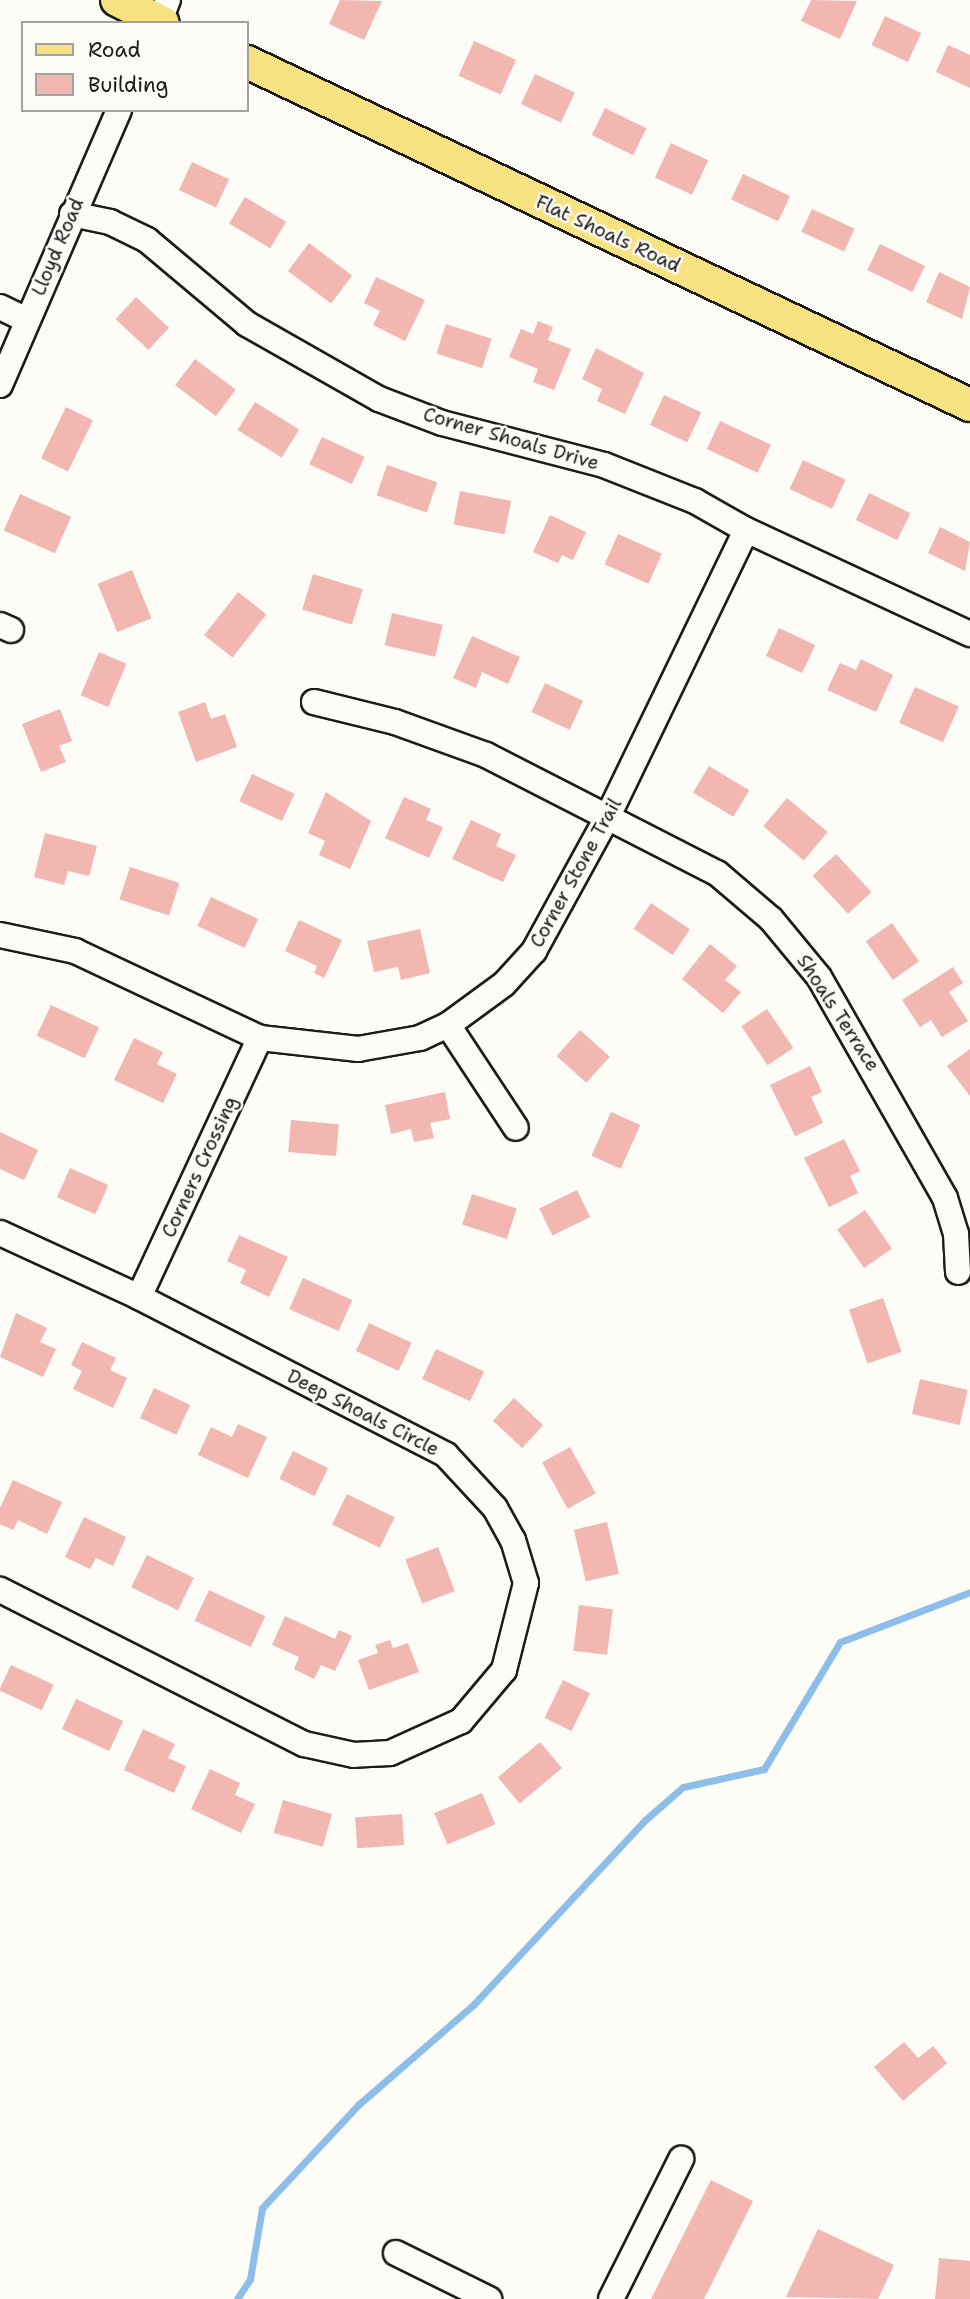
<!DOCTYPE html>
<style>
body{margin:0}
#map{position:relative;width:970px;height:2299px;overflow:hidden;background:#fdfcf7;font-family:"Shantell Sans",sans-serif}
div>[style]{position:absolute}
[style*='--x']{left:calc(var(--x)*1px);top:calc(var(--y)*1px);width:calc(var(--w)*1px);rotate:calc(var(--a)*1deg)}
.stream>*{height:7px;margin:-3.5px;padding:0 3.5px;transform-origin:3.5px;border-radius:3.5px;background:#8dbee9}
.building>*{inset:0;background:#f2b7b1;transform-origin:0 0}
.roads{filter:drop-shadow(2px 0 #1c1c1c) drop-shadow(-2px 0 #1c1c1c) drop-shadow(0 2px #1c1c1c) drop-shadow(0 -2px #1c1c1c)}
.minor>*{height:24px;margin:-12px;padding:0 12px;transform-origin:12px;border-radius:12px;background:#fdfcf7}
.major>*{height:32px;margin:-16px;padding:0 16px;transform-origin:16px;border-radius:16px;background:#f6e281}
span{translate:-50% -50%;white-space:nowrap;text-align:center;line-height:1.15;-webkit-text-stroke:5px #fdfcf7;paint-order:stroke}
.street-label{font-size:19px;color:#1c1c1c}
.legend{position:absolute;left:21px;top:21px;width:228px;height:91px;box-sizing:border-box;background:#fdfcf7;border:2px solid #a3a29f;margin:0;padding:9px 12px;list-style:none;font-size:21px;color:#1c1c1c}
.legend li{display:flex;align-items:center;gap:14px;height:35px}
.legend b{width:35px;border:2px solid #a3a29f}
</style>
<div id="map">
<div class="stream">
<i style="--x:237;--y:2299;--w:24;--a:-57"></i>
<i style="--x:250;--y:2279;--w:72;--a:-80.4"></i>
<i style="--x:262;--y:2208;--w:141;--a:-47"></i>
<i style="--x:358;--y:2105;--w:154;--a:-41"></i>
<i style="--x:474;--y:2004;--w:251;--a:-47.1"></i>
<i style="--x:645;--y:1820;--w:50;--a:-41"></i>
<i style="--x:683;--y:1787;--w:83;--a:-12.5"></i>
<i style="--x:764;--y:1769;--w:148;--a:-59.1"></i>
<i style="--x:840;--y:1642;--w:139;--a:-21"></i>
</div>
<div class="building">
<i style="clip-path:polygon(340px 0,382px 1px,364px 40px,329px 24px)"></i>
<i style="clip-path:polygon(811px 0,857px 1px,840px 39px,801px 21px)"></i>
<i style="left:885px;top:16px;width:40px;height:32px;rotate:25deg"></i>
<i style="left:474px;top:41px;width:46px;height:38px;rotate:24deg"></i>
<i style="clip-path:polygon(948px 45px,970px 55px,970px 88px,936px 72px)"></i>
<i style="left:535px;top:74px;width:44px;height:33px;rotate:25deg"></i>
<i style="left:605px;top:108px;width:46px;height:30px;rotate:26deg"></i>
<i style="left:671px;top:143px;width:41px;height:38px;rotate:25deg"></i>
<i style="left:192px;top:162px;width:41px;height:31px;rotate:25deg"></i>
<i style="left:743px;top:174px;width:52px;height:28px;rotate:25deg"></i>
<i style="left:245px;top:197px;width:48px;height:31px;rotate:31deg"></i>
<i style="left:812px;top:209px;width:47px;height:25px;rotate:25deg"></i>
<i style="left:309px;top:243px;width:54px;height:35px;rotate:37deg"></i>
<i style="left:880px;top:244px;width:50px;height:29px;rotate:26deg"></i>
<i style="clip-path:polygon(939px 272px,970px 287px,962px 319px,926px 302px)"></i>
<i style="clip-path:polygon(376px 277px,425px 300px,405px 341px,373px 325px,380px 311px,364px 303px)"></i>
<i style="left:136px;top:297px;width:45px;height:30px;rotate:43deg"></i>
<i style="clip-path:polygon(538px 321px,553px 327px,548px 340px,571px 349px,554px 390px,533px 382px,538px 369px,509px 357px,521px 329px,533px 334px)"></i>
<i style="left:446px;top:324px;width:48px;height:31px;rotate:18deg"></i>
<i style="clip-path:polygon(596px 348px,644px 373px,625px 414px,597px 401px,602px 389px,582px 379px)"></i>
<i style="left:195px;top:359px;width:51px;height:33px;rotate:37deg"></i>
<i style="left:664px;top:395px;width:41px;height:33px;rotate:25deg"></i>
<i style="left:255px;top:402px;width:52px;height:33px;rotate:32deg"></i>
<i style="left:66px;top:407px;width:30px;height:57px;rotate:26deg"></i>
<i style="left:720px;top:421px;width:56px;height:31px;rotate:25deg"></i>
<i style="left:322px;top:437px;width:47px;height:30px;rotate:25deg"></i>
<i style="left:803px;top:460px;width:47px;height:32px;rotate:25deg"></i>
<i style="left:387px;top:465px;width:53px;height:32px;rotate:19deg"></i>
<i style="left:460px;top:491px;width:52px;height:34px;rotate:11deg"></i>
<i style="left:869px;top:493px;width:46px;height:30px;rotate:26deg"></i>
<i style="left:20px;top:494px;width:56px;height:40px;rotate:24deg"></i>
<i style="clip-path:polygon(550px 515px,586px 532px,573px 560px,562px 555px,558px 563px,533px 552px)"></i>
<i style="clip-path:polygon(940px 527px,970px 542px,965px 571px,928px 553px)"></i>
<i style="left:618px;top:534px;width:48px;height:33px;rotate:24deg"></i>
<i style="left:132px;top:570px;width:52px;height:37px;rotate:68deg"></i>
<i style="left:313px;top:574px;width:52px;height:37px;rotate:17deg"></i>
<i style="left:238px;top:592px;width:36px;height:55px;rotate:38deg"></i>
<i style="left:392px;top:613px;width:52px;height:33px;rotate:13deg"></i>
<i style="left:779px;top:628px;width:40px;height:31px;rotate:25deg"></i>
<i style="clip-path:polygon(472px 636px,520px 657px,508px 684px,482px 672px,476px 688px,453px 678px)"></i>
<i style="left:99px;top:652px;width:30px;height:47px;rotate:23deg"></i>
<i style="clip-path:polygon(861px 659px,893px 675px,876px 712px,827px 690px,840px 663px,856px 670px)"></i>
<i style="left:545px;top:683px;width:42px;height:32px;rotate:25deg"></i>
<i style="left:915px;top:687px;width:48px;height:39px;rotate:24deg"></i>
<i style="clip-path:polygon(205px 702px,211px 719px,225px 714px,237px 747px,196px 762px,178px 712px)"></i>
<i style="clip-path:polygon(60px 709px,72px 741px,59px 746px,66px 762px,41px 772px,22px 724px)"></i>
<i style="left:709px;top:766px;width:47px;height:31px;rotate:31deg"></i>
<i style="left:252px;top:774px;width:47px;height:30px;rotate:25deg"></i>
<i style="clip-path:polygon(326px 792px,371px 821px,350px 869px,319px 855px,325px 841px,308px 833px)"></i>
<i style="clip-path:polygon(404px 797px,431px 809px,426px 820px,443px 827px,429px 858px,385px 838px)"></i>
<i style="left:787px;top:798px;width:53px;height:37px;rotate:40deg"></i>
<i style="clip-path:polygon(471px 820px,501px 834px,496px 846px,516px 855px,503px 882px,452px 859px)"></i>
<i style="clip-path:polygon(45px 833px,97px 846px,89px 876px,68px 871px,64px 885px,34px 877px)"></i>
<i style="left:836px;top:854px;width:52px;height:32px;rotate:47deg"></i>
<i style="left:130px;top:867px;width:52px;height:34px;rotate:18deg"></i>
<i style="left:211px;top:897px;width:52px;height:32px;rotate:25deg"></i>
<i style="left:651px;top:903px;width:47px;height:31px;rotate:34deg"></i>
<i style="clip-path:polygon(299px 920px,342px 940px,324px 978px,314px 973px,317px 966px,285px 951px)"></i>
<i style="left:892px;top:923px;width:47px;height:32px;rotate:55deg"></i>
<i style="clip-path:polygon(420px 929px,430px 973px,401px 980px,398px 967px,374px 972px,367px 941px)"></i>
<i style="clip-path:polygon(710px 944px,737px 966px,725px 980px,741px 992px,723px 1013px,682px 979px)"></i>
<i style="clip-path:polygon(953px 967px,963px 983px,949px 992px,968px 1021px,942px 1037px,931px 1020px,920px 1027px,902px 1000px)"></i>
<i style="left:51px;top:1005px;width:53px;height:34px;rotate:25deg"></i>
<i style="left:767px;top:1009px;width:47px;height:31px;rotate:56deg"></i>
<i style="left:580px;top:1030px;width:40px;height:35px;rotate:42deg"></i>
<i style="clip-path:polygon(134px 1038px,163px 1052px,157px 1064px,177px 1074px,163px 1103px,114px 1080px)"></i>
<i style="clip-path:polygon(970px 1049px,970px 1096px,947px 1066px)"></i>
<i style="clip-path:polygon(810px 1066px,822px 1092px,811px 1097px,823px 1123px,795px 1136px,770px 1085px)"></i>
<i style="clip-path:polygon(445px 1092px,450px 1119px,430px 1123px,434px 1138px,414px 1142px,411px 1129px,391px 1134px,385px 1105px)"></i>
<i style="left:611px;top:1112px;width:32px;height:48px;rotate:24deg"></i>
<i style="left:291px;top:1120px;width:48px;height:32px;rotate:5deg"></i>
<i style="clip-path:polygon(0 1132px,38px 1150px,24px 1180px,0 1169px)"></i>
<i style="clip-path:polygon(844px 1139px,860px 1171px,850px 1176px,858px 1193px,829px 1207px,804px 1158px)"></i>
<i style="left:70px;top:1168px;width:42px;height:32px;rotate:24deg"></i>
<i style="left:577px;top:1190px;width:30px;height:42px;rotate:64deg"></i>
<i style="left:472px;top:1194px;width:47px;height:32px;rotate:18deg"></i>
<i style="left:865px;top:1210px;width:47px;height:34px;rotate:55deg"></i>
<i style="clip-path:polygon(239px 1235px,288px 1257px,269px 1297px,240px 1283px,246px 1270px,227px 1261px)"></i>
<i style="left:303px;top:1278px;width:54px;height:34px;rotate:24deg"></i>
<i style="left:883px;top:1298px;width:57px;height:36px;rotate:71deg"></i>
<i style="clip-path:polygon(16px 1313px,47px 1328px,40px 1342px,56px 1349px,43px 1377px,0 1357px)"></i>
<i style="left:369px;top:1323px;width:47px;height:31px;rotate:25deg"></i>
<i style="clip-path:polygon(82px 1342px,116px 1358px,110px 1370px,127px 1378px,113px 1408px,73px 1389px,82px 1371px,71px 1365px)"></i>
<i style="left:436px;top:1349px;width:53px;height:33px;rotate:25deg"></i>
<i style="left:920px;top:1379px;width:49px;height:36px;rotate:13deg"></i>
<i style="left:154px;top:1388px;width:40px;height:33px;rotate:25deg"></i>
<i style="left:514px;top:1398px;width:40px;height:31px;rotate:43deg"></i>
<i style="clip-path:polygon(238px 1424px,267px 1437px,248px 1478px,198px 1455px,211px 1427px,232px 1437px)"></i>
<i style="left:570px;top:1447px;width:53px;height:32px;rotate:61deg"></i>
<i style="left:293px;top:1451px;width:39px;height:31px;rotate:26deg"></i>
<i style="clip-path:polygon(13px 1480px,62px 1502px,47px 1534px,18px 1520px,13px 1530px,0 1524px,0 1508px)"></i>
<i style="left:347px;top:1494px;width:53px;height:34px;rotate:26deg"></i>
<i style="clip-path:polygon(84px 1517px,126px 1537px,113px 1566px,96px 1558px,90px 1569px,65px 1557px)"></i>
<i style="left:607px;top:1522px;width:53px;height:34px;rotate:77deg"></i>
<i style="left:438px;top:1547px;width:47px;height:35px;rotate:69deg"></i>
<i style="left:147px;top:1555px;width:52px;height:36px;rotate:26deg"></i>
<i style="left:209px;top:1590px;width:62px;height:34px;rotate:25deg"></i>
<i style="left:579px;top:1605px;width:34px;height:46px;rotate:7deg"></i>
<i style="clip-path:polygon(285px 1616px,335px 1639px,339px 1630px,352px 1636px,335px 1671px,321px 1665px,314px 1679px,294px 1669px,299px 1657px,272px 1645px)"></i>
<i style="clip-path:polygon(390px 1640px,393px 1648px,408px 1643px,419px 1672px,369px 1690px,358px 1660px,378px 1653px,375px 1645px)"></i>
<i style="left:11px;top:1665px;width:47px;height:28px;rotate:25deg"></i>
<i style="left:563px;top:1680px;width:30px;height:42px;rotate:26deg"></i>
<i style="left:76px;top:1699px;width:52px;height:33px;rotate:25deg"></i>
<i style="clip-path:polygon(143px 1729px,175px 1744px,168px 1758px,186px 1766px,174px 1793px,124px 1770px)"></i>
<i style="left:540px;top:1742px;width:34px;height:55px;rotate:50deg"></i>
<i style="clip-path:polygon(210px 1769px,240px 1783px,235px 1795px,255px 1804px,241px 1833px,191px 1809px)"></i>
<i style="left:482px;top:1793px;width:34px;height:52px;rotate:67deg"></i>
<i style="left:283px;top:1800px;width:51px;height:34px;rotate:16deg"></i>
<i style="left:402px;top:1814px;width:31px;height:47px;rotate:86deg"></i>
<i style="clip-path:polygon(904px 2042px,918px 2058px,933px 2046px,947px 2063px,903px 2101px,874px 2067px)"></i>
<i style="clip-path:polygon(711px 2180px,753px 2201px,704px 2299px,651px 2299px)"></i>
<i style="clip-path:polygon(818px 2229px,894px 2265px,878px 2299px,786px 2297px)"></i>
<i style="clip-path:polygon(939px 2258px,970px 2261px,970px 2299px,935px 2299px)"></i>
</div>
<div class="roads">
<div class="minor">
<i style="--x:159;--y:23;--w:25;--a:-69"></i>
<i style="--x:72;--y:214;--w:39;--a:12"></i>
<i style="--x:110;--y:222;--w:41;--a:25.9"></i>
<i style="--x:147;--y:240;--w:131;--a:40"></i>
<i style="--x:247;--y:324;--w:152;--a:29.6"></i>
<i style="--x:379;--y:399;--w:67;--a:20.9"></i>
<i style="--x:442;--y:423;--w:167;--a:14.5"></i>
<i style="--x:604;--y:465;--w:98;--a:21.6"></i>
<i style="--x:695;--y:501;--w:59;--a:29.6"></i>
<i style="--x:746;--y:530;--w:247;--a:24.9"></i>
<i style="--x:0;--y:307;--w:30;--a:26"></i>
<i style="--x:0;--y:385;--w:300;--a:-66.6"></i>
<i style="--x:0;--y:625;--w:12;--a:24"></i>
<i style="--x:314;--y:702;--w:83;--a:13.9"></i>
<i style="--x:395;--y:722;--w:97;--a:19.9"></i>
<i style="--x:486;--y:755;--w:259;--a:27.1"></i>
<i style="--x:717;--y:873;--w:71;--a:40.4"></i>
<i style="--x:771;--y:919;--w:75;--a:50.4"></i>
<i style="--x:819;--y:977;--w:254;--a:60.3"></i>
<i style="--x:945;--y:1198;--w:38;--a:73"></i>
<i style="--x:956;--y:1234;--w:38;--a:87"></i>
<i style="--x:0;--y:935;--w:77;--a:12"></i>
<i style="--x:75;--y:951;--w:204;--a:25.2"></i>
<i style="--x:260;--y:1038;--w:99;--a:6.4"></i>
<i style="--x:358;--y:1049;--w:63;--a:-10.1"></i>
<i style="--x:420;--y:1038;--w:31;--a:-25"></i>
<i style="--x:448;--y:1025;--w:69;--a:-36.2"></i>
<i style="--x:504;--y:984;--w:45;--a:-47.7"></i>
<i style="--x:534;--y:951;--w:156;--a:-61.3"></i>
<i style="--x:609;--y:814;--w:315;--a:-64.2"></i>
<i style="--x:448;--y:1025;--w:123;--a:56.6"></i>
<i style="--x:0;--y:1233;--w:153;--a:24.7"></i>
<i style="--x:139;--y:1297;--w:345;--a:27.2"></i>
<i style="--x:446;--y:1455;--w:72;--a:47.2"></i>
<i style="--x:495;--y:1508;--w:37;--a:61"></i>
<i style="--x:513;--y:1540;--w:45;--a:73.2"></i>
<i style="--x:526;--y:1583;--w:90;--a:104.2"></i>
<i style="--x:504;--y:1670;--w:67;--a:130.1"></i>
<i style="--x:461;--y:1721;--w:78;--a:155.7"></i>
<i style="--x:390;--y:1753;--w:36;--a:177"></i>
<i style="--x:354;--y:1755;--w:51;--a:-167.6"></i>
<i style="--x:304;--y:1744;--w:341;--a:-153.1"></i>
<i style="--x:139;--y:1297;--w:286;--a:-65"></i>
<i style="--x:396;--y:2253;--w:104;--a:26.3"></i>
<i style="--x:611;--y:2299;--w:157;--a:-63.4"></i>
</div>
<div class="major">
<i style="--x:117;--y:0;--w:51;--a:26.6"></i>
<i style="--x:247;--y:62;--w:800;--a:25.38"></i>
</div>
</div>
<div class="street-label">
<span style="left:608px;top:234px;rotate:25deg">Flat Shoals Road</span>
<span style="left:58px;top:247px;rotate:-67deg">Lloyd Road</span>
<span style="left:511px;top:439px;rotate:16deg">Corner Shoals Drive</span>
<span style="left:576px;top:873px;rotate:-61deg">Corner Stone Trail</span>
<span style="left:838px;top:1013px;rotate:57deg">Shoals Terrace</span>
<span style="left:200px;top:1167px;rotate:-65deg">Corners Crossing</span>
<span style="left:363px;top:1413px;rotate:27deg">Deep Shoals Circle</span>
</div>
<ul class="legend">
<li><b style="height:9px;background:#f6e281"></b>Road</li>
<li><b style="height:19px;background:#f2b7b1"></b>Building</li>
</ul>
</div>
